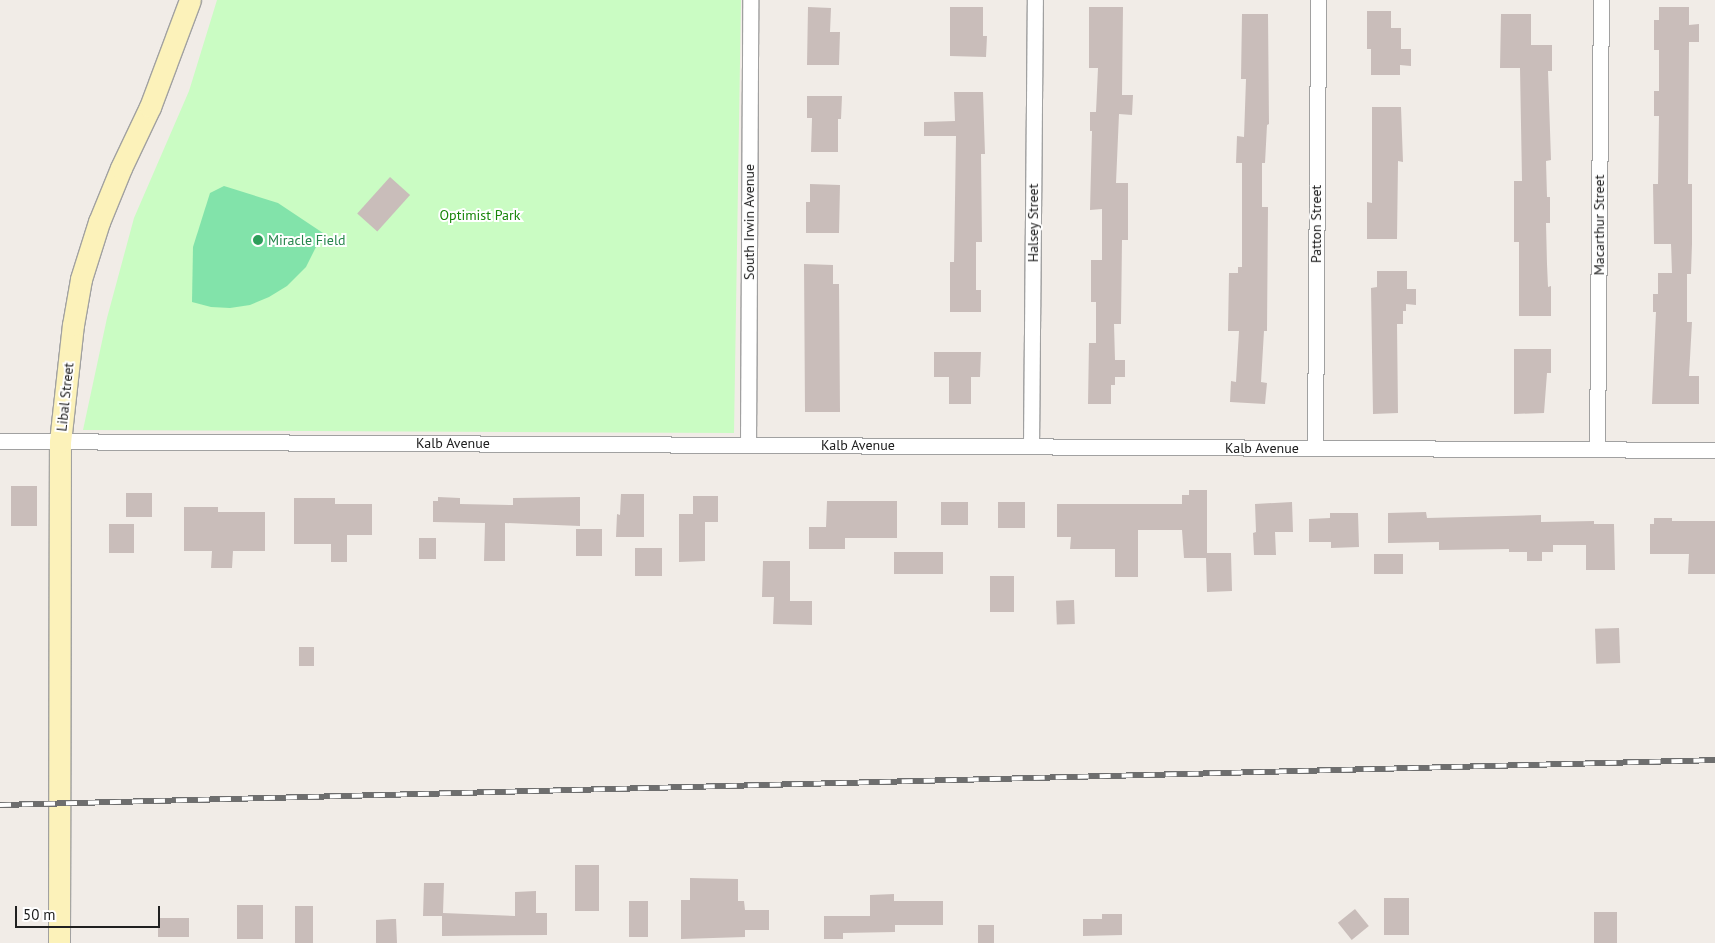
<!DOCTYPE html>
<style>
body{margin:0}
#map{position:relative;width:1715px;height:943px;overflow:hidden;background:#f1ece7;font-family:"PT Sans",sans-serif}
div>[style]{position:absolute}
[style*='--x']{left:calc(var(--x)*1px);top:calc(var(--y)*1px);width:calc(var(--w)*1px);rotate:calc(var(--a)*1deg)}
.park>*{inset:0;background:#cafcc3}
.pitch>*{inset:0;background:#82e3aa}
.building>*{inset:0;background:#c9bdba;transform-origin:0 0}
.roads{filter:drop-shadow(1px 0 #a1a1a1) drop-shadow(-1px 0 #a1a1a1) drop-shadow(0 1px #a1a1a1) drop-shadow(0 -1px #a1a1a1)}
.street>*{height:15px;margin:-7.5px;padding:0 7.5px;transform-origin:7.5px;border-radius:7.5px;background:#fff}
.secondary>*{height:21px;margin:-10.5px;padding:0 10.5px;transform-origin:10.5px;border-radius:10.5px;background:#fcf2ba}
.rail>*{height:5.5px;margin-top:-2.75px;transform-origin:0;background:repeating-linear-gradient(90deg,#fff 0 11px,#6e6e6e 0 22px);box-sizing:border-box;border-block:1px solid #6e6e6e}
.dots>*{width:14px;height:14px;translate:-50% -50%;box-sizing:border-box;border:2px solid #fff;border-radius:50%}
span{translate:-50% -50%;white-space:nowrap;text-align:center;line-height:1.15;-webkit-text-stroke:4px #fff;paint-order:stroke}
.park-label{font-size:14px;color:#178508}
.street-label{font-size:14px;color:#202020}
.leisure-label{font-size:14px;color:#27864d}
.left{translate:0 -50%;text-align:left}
.scale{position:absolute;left:15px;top:906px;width:145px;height:22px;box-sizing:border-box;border:2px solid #202020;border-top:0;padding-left:6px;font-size:15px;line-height:18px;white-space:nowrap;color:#202020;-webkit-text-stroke:4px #fff;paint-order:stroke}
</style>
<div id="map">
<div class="park">
<i style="clip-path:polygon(217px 0,741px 0,734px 433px,83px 430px,107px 318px,134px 218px,189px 91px)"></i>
</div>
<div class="pitch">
<i style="clip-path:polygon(224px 186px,278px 203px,323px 233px,306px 267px,287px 286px,269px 297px,250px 305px,230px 308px,211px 307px,192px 302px,193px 247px,210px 193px)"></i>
</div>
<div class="building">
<i style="clip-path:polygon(808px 7px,831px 8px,830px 32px,840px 32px,839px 65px,807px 65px)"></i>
<i style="clip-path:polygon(950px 7px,983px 7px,983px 36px,987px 36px,986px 57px,950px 56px)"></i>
<i style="clip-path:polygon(1089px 7px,1123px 7px,1122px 95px,1133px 95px,1132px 115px,1119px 114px,1116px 183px,1128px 183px,1128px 240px,1122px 240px,1121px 324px,1114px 324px,1115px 360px,1125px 360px,1125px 377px,1115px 377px,1115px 385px,1111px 385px,1111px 404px,1088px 404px,1089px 343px,1096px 343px,1096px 302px,1091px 302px,1091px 260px,1102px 260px,1102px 209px,1090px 210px,1092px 131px,1090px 131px,1090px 112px,1096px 112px,1098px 68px,1089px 68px)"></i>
<i style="clip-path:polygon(1659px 7px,1689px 7px,1689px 25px,1699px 24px,1699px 42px,1689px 42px,1688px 184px,1692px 184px,1692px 244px,1691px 274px,1687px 274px,1687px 322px,1692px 322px,1689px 376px,1699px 376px,1699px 404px,1652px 404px,1656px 312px,1653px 312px,1653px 294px,1658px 294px,1658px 273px,1672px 273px,1671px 244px,1654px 244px,1653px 184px,1658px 184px,1659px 116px,1654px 116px,1654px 91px,1659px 91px,1659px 50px,1654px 50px,1654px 20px,1659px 20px)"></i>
<i style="clip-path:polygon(1367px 11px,1391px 11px,1391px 28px,1401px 28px,1401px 49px,1411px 49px,1411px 66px,1400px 65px,1400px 75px,1371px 75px,1371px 49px,1367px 49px)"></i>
<i style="clip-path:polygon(1242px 14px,1268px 14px,1269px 124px,1267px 125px,1265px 163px,1262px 163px,1262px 207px,1268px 207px,1267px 331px,1264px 331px,1261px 382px,1267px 383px,1265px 404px,1230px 402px,1231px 381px,1236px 382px,1239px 331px,1228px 331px,1229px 273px,1238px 273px,1238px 267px,1242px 267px,1242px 163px,1236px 163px,1237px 136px,1244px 137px,1246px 79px,1241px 79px)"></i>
<i style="clip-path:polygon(1501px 14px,1531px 14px,1531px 45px,1552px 45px,1552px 71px,1548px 71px,1551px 160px,1546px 161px,1547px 197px,1550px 197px,1550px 223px,1546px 223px,1547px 264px,1548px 287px,1551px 286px,1551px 316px,1519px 316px,1519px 242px,1514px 242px,1514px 181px,1522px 181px,1520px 68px,1500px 68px)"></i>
<i style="clip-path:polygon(954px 92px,983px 92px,985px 154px,981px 154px,982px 242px,976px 242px,976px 290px,981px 290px,981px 312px,950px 312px,950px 262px,954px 262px,956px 136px,924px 136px,924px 122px,955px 121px)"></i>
<i style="clip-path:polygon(807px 96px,842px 96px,841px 119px,838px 119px,838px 152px,811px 152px,812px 118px,807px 118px)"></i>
<i style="clip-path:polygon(1372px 107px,1401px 107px,1403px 162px,1398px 161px,1397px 239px,1367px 239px,1367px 202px,1372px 203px)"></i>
<i style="left:390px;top:177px;width:27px;height:49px;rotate:42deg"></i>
<i style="clip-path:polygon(810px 184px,840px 185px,839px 233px,806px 233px,806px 202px,810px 202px)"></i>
<i style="clip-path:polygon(804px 264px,833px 265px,833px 284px,839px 284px,840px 412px,805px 412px)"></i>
<i style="clip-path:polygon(1377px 271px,1407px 271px,1407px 289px,1416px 289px,1416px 305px,1406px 304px,1406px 311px,1403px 311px,1403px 324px,1397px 324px,1398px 413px,1373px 414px,1371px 288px,1377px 287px)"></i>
<i style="clip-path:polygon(1514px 349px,1551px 349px,1551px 373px,1547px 373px,1544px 413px,1514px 414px)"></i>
<i style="clip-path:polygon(934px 352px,981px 352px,980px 377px,971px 377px,971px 404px,949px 404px,949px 377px,934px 377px)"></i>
<i style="left:11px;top:486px;width:26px;height:40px"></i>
<i style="clip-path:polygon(1189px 490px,1207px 490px,1207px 553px,1231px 553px,1232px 591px,1207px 592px,1206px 558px,1184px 558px,1182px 530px,1138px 530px,1138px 577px,1115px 577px,1115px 549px,1070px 549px,1071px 537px,1057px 537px,1057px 504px,1182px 504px,1182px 495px,1189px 495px)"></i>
<i style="left:126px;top:493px;width:26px;height:24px"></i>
<i style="clip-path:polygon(621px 494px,644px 494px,644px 537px,616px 537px,617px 514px,620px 515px)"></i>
<i style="clip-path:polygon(693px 496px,718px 496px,718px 522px,705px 522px,705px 561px,679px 562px,679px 514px,693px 514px)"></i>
<i style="clip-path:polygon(438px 497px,460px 498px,460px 504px,513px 505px,513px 498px,580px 497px,580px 526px,505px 523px,505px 561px,484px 561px,485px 523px,433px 522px,433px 501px,438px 501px)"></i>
<i style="clip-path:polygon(294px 498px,335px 498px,335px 504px,372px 504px,372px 535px,347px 535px,347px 562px,331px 562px,331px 544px,294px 544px)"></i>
<i style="clip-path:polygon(827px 501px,897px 501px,897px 538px,845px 538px,845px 549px,809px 549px,809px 527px,826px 527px)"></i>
<i style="left:941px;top:502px;width:27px;height:23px"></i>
<i style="left:998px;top:502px;width:27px;height:26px"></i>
<i style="clip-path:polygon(1292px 502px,1293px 532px,1275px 532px,1276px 555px,1254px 555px,1253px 533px,1256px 532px,1255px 504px)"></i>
<i style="clip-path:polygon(184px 507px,218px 507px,218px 512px,265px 512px,265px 551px,233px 551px,232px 568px,211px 568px,212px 551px,184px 551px)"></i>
<i style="clip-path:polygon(1426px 512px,1427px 518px,1541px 515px,1541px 522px,1594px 521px,1594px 524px,1614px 524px,1615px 570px,1586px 570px,1586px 545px,1553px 545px,1553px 552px,1542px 552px,1542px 561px,1527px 561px,1527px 552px,1509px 552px,1509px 549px,1439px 550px,1439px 542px,1388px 543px,1388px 513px)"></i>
<i style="clip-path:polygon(1330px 513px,1358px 513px,1359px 547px,1331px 548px,1331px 542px,1309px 542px,1309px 519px,1330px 518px)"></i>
<i style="clip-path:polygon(1654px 518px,1672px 518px,1672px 521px,1715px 521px,1715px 574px,1688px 574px,1689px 554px,1650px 554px,1650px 524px,1654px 524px)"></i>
<i style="left:109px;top:524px;width:25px;height:29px"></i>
<i style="left:576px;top:529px;width:26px;height:27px"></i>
<i style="left:419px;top:538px;width:17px;height:21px"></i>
<i style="left:635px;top:548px;width:27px;height:28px"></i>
<i style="left:894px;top:552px;width:49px;height:22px"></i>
<i style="left:1374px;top:554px;width:29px;height:20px"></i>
<i style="clip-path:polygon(763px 561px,790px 561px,790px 601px,812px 601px,812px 625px,773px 624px,774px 597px,762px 597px)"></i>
<i style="left:990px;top:576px;width:24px;height:36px"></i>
<i style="left:1074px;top:600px;width:24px;height:18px;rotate:88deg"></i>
<i style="left:1619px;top:628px;width:35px;height:24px;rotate:88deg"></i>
<i style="left:299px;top:647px;width:15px;height:19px"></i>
<i style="left:575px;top:865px;width:24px;height:46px"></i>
<i style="clip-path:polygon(690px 878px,738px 879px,738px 901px,744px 901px,745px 910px,769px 910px,769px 930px,745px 930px,745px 937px,681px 939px,681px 900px,690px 900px)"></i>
<i style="clip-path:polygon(424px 883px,444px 883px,443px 913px,515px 916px,515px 892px,536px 891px,536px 913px,547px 913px,547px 935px,442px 936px,442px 916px,423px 916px)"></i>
<i style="clip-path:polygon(894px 894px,894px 901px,943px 901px,943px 925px,895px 925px,895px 932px,843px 933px,843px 939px,824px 939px,824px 916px,870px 916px,870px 895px)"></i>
<i style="left:1384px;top:898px;width:25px;height:37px"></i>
<i style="left:629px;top:901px;width:19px;height:36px"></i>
<i style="left:237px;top:905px;width:26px;height:34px"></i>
<i style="left:295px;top:906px;width:18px;height:37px"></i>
<i style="left:1355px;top:909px;width:22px;height:22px;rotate:51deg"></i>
<i style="left:1594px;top:912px;width:23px;height:31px"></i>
<i style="clip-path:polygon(1102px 914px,1122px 914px,1122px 935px,1083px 936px,1083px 919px,1102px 919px)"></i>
<i style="left:158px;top:918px;width:31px;height:19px"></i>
<i style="clip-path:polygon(392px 919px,396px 919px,397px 943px,376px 943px,376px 920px)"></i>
<i style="left:978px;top:925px;width:16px;height:18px"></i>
</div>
<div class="roads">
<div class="street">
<i style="--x:0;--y:441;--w:1715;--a:0.3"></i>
<i style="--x:748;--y:444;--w:444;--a:-89.7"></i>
<i style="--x:1031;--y:446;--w:446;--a:-89.5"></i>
<i style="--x:1315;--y:448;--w:448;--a:-89.6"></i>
<i style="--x:1597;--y:449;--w:449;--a:-89.5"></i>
</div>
<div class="secondary">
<i style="--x:59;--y:943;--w:501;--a:-89.89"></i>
<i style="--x:60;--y:442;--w:118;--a:-83.7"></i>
<i style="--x:73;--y:325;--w:47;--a:-80.1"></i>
<i style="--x:81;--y:279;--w:60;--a:-72.5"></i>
<i style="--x:99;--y:222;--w:58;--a:-67.8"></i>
<i style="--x:121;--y:168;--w:68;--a:-64.6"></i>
<i style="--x:150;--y:107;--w:114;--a:-69.5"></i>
</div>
</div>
<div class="rail">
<i style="--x:0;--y:805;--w:1716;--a:-1.5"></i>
</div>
<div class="dots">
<i style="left:258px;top:240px;background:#2e9e5b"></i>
</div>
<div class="park-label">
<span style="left:480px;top:215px">Optimist Park</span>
</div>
<div class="street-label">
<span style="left:749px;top:222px;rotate:-90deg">South Irwin Avenue</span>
<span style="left:1033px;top:223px;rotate:-90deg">Halsey Street</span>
<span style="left:1316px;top:224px;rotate:-90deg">Patton Street</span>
<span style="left:1599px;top:225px;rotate:-90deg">Macarthur Street</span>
<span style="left:65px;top:397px;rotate:-84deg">Libal Street</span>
<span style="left:453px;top:443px">Kalb Avenue</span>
<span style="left:858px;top:445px">Kalb Avenue</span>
<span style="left:1262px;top:448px">Kalb Avenue</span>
</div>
<div class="leisure-label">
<span class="left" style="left:268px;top:240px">Miracle Field</span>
</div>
<div class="scale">50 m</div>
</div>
